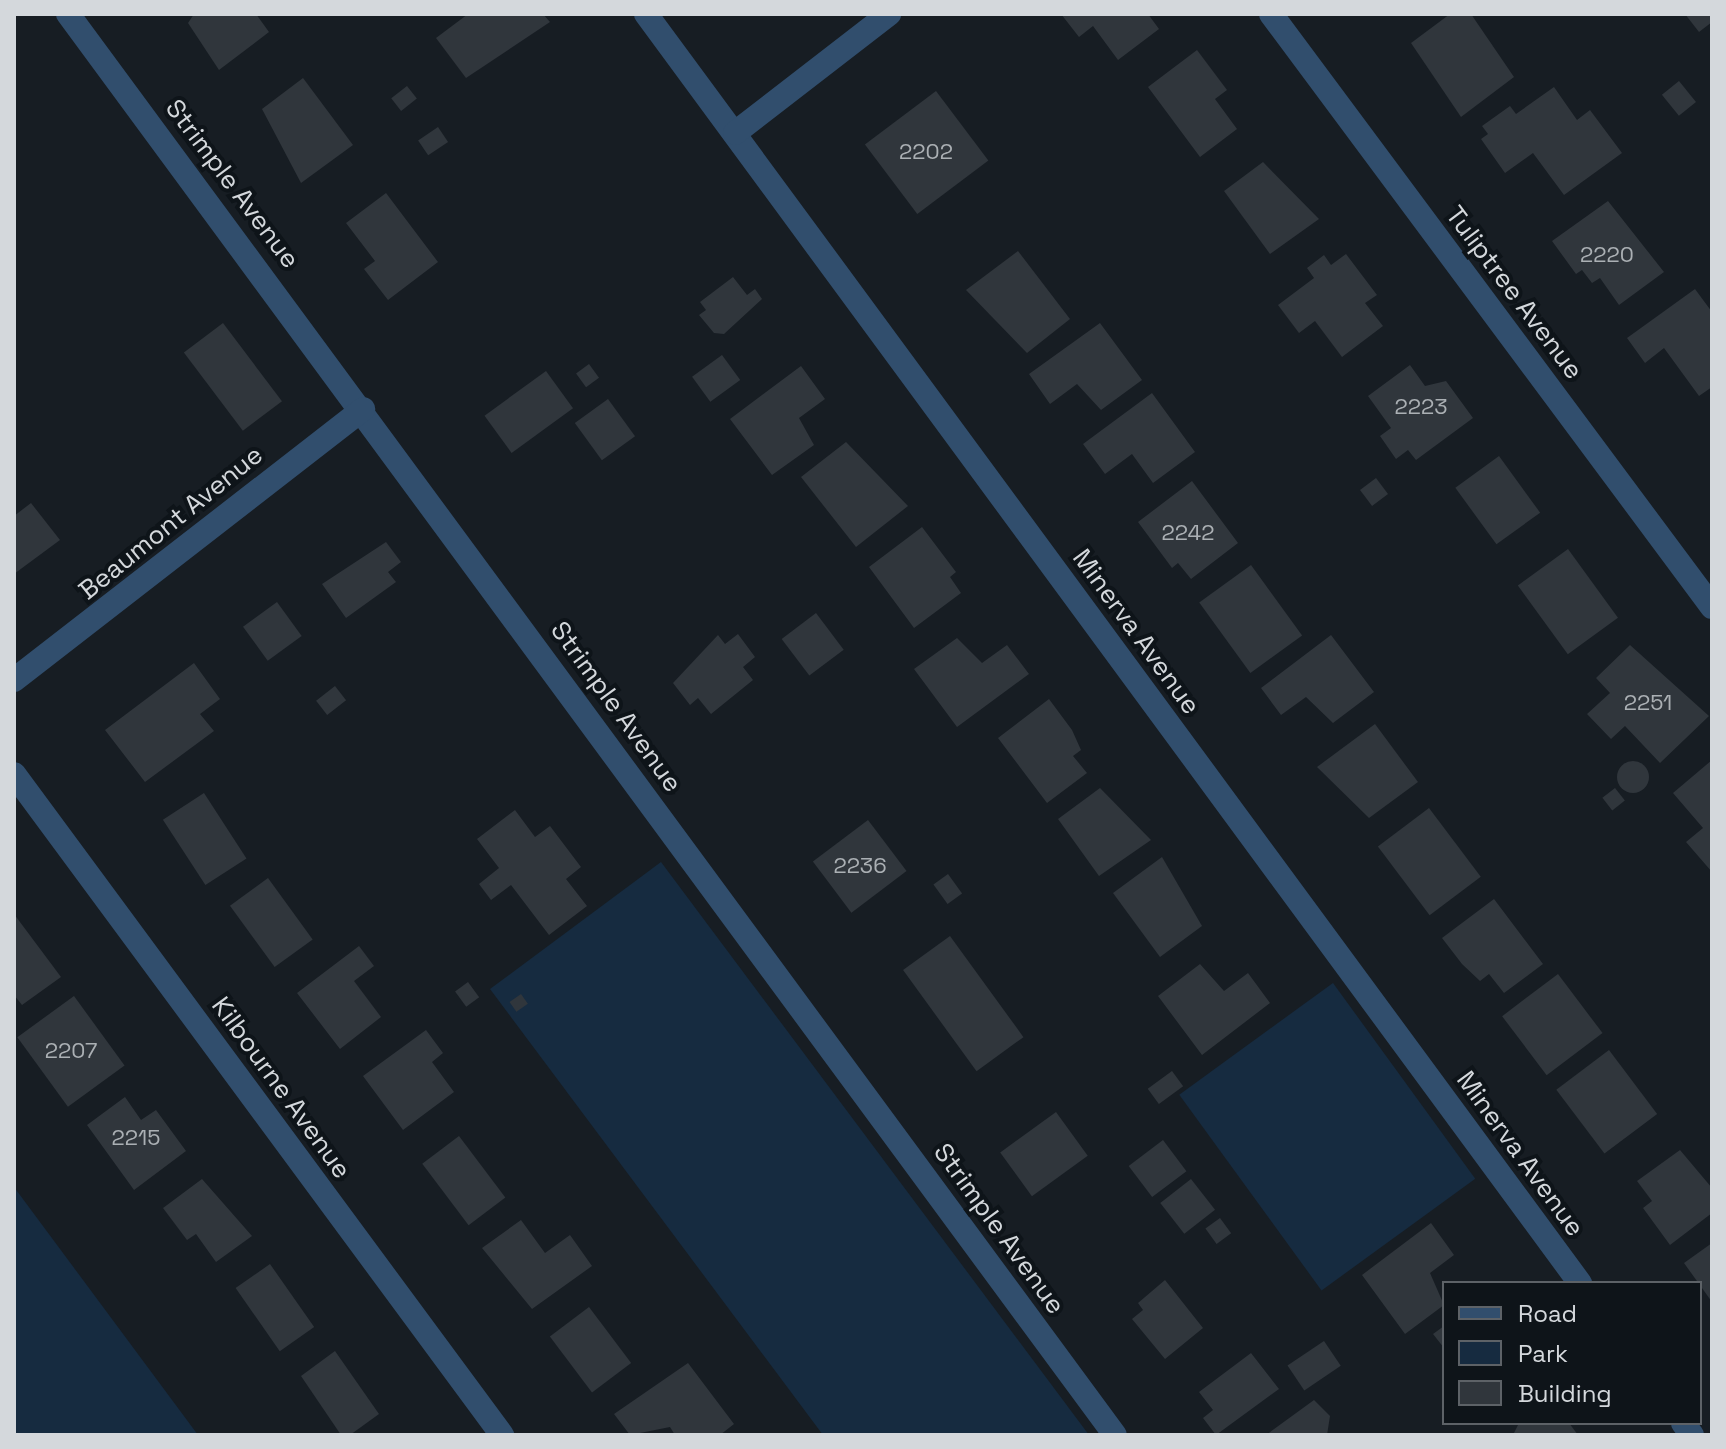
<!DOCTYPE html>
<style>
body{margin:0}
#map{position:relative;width:1726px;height:1449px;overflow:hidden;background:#171d23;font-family:"Space Grotesk",sans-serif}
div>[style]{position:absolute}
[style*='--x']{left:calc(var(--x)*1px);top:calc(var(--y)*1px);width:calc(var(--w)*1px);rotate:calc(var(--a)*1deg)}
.green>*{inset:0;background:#162b40;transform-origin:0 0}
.building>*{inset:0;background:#30363c;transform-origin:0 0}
.round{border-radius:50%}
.minor>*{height:24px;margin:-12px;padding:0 12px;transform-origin:12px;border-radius:12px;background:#314e6d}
span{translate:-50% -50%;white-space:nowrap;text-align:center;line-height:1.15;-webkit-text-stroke:8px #0e1419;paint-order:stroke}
.number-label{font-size:22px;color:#abb0b4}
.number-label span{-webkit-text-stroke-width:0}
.street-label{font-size:26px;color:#d4d8dc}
.frame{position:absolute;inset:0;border:16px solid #d4d8dc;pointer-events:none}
.legend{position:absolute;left:1442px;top:1281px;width:260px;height:144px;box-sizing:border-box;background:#0e1419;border:2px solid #5d6267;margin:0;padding:10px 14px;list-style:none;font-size:24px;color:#d4d8dc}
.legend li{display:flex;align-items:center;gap:16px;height:40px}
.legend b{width:40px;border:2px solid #5d6267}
</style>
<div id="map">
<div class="green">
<i style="clip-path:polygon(661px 862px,1089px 1435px,823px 1435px,490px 989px)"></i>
<i style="left:1333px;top:983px;width:242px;height:190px;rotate:54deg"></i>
<i style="clip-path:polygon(14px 1187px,198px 1435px,14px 1435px)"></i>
</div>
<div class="building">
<i style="clip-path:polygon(194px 14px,256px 14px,269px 32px,219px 70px,188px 23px)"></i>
<i style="clip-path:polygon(468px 14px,543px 14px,550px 22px,466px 78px,436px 38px)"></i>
<i style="clip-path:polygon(1061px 14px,1148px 14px,1159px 29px,1118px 60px,1093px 26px,1079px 37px)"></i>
<i style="clip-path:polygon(1450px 14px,1471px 14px,1514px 77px,1461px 117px,1411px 43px)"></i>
<i style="clip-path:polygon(1685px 14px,1712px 14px,1712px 22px,1699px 32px)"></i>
<i style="clip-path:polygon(1197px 50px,1227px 90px,1215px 99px,1237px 129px,1200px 157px,1148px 87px)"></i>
<i style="clip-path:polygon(303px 78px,353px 145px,301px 183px,262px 109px)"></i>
<i style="left:1679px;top:81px;width:27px;height:22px;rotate:51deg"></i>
<i style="left:407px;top:86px;width:16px;height:20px;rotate:52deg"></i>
<i style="clip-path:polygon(1554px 87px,1577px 120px,1590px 110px,1622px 153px,1564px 195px,1533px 153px,1505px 173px,1481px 139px,1488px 134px,1482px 126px,1510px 106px,1516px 114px)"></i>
<i style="left:936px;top:91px;width:87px;height:89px;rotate:53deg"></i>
<i style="left:438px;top:127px;width:18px;height:24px;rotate:56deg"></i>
<i style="clip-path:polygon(1263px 162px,1319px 219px,1270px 254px,1224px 191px)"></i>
<i style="clip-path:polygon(386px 193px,438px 262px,388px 300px,364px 269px,375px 261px,346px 223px)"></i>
<i style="clip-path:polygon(1608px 201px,1664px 272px,1619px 305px,1600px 278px,1592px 283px,1582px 270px,1576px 274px,1552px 241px)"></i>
<i style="clip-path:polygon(1018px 251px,1070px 319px,1027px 353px,966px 290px)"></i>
<i style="clip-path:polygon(1346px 254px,1377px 295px,1365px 303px,1383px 326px,1342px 357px,1315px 321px,1299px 333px,1278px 305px,1314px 278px,1307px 268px,1324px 255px,1331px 265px)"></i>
<i style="clip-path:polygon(733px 277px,747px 295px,755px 289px,762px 299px,724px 334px,714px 333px,699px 315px,706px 310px,700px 302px)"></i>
<i style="clip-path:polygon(1695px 289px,1712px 312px,1712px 387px,1699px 396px,1664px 348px,1645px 363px,1627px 338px)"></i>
<i style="left:223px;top:323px;width:98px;height:49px;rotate:53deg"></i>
<i style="clip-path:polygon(1100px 323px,1142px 380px,1101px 410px,1077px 384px,1050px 404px,1029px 374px)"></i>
<i style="left:722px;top:355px;width:31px;height:37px;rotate:54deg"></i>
<i style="left:589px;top:364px;width:17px;height:16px;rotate:54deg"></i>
<i style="clip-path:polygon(1410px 365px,1425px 386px,1446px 381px,1473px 418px,1416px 460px,1408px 450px,1396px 459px,1380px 436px,1391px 428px,1368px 396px)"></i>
<i style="clip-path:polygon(801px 366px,825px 399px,799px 418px,814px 445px,772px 475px,730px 419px)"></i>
<i style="left:546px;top:371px;width:46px;height:76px;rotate:54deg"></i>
<i style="clip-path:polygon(1152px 393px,1195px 452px,1153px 483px,1132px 454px,1105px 474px,1083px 444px)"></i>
<i style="left:608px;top:399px;width:46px;height:41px;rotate:54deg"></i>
<i style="clip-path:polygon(846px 442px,908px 506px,856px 547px,801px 477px)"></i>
<i style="left:1499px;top:456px;width:70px;height:54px;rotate:54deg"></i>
<i style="left:1376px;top:478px;width:20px;height:20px;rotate:53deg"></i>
<i style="clip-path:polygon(1192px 481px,1238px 543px,1191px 579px,1178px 563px,1172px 568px,1138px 522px)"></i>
<i style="clip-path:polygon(31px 503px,60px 540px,14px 574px,14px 516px)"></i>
<i style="clip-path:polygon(922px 527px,956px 572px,950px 577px,961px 593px,914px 628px,869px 567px)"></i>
<i style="clip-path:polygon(386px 542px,401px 562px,388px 572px,396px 582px,346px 618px,322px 584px)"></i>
<i style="left:1568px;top:549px;width:85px;height:62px;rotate:54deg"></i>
<i style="left:1251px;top:565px;width:87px;height:64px;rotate:54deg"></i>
<i style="left:277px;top:602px;width:42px;height:42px;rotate:54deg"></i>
<i style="left:816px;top:613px;width:46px;height:43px;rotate:53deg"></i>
<i style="clip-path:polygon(738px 634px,755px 657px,743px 667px,753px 680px,711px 714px,698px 698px,690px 705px,673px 683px,718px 635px,725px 644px)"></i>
<i style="clip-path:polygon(1331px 635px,1374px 692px,1333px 723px,1306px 697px,1281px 715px,1261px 688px)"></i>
<i style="clip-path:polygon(957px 638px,982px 663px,1007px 645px,1029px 674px,957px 727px,914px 669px)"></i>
<i style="clip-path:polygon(1630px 645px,1709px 716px,1660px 763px,1625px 726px,1611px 739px,1587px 714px,1610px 693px,1596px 678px)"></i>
<i style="clip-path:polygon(194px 663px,220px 699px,200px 714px,214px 731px,145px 782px,105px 730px)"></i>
<i style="left:335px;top:686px;width:18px;height:24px;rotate:52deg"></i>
<i style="clip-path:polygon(1049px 699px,1072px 730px,1081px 750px,1073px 756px,1087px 773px,1047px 803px,998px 738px)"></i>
<i style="clip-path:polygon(1375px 724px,1418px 782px,1369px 818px,1317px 767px)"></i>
<i style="clip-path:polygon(1712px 760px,1712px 872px,1686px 842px,1703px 828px,1673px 793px)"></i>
<i class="round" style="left:1617px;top:761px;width:32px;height:32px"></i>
<i style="clip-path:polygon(1100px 788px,1151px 840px,1099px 876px,1058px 819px)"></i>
<i style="left:1615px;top:788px;width:16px;height:16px;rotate:52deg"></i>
<i style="left:204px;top:793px;width:78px;height:49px;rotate:57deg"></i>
<i style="left:1429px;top:808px;width:86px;height:64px;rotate:53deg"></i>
<i style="clip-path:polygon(515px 810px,535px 837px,550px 826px,581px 867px,566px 879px,587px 906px,549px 935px,511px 885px,491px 900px,479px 884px,499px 868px,477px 839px)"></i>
<i style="left:868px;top:820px;width:64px;height:69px;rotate:53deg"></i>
<i style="clip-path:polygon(1162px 857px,1202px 926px,1160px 957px,1113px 893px)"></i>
<i style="left:948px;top:874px;width:24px;height:18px;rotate:54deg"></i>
<i style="left:268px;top:878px;width:76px;height:47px;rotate:54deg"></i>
<i style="clip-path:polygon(1494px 899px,1543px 964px,1504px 993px,1489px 974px,1480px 981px,1462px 964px,1442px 938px)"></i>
<i style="clip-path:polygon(14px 914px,61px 977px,22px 1005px,14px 995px)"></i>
<i style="left:950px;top:936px;width:125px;height:58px;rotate:54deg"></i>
<i style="clip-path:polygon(359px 946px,374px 966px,354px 981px,381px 1017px,340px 1049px,297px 993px)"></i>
<i style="clip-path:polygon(1200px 964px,1224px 991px,1248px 973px,1270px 1003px,1202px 1055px,1158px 996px)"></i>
<i style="left:1558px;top:974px;width:74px;height:70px;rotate:53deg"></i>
<i style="left:468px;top:982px;width:19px;height:16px;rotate:54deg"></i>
<i style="left:521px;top:994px;width:12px;height:14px;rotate:55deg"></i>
<i style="left:74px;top:996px;width:86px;height:70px;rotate:54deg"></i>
<i style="clip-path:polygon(426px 1030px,443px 1053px,432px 1062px,454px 1092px,403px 1130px,363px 1076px)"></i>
<i style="left:1609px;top:1050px;width:80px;height:66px;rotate:53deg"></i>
<i style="left:1172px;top:1071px;width:19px;height:30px;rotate:54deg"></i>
<i style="clip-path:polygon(125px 1097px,141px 1120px,156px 1110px,186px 1151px,134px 1190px,87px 1125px)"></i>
<i style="left:1056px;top:1112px;width:54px;height:69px;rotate:54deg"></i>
<i style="left:459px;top:1136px;width:77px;height:46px;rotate:53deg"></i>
<i style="left:1163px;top:1140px;width:39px;height:43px;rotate:53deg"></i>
<i style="clip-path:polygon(1680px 1150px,1712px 1188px,1712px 1213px,1670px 1245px,1643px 1208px,1652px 1201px,1637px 1181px)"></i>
<i style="clip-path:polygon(202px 1179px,252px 1236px,216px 1262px,196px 1234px,187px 1240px,163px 1208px)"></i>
<i style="left:1191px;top:1179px;width:39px;height:39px;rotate:52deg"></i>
<i style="left:1220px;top:1218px;width:19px;height:18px;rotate:54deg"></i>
<i style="clip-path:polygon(521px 1220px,545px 1253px,570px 1235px,592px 1266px,532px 1309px,482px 1248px)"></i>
<i style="clip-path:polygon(1431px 1223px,1454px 1255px,1430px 1273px,1444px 1305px,1405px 1334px,1362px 1275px)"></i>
<i style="clip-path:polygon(1712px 1243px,1712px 1302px,1684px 1263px)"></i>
<i style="left:270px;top:1264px;width:77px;height:42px;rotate:55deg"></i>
<i style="clip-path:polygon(1165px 1280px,1203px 1328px,1165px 1359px,1132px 1319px,1143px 1310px,1138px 1303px)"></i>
<i style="left:589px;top:1307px;width:70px;height:49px;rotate:53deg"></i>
<i style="clip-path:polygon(1444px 1326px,1444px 1348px,1433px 1334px)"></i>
<i style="left:1324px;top:1341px;width:30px;height:44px;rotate:56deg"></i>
<i style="clip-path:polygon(335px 1351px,379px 1414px,350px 1435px,341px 1435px,301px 1376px)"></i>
<i style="clip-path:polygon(1251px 1353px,1279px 1389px,1216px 1435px,1203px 1418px,1213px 1410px,1199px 1392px)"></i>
<i style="clip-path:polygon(688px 1363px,734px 1424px,720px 1435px,675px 1435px,670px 1427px,630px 1435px,614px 1414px)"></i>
<i style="clip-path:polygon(1314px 1400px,1330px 1416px,1327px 1435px,1266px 1435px)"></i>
<i style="clip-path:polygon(1519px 1423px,1569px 1423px,1578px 1435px,1513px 1435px)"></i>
</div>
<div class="minor">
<i style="--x:68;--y:14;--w:1765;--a:53.62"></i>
<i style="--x:646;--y:14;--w:1576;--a:53.65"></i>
<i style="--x:1271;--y:14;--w:739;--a:53.36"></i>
<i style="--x:735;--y:133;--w:195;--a:-37.7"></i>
<i style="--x:14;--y:680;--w:442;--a:-37.8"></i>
<i style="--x:14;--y:774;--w:822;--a:53.56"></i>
<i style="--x:1683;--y:1423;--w:15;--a:53"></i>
</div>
<div class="number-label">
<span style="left:926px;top:152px">2202</span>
<span style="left:1607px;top:255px">2220</span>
<span style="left:1421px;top:407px">2223</span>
<span style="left:1188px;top:533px">2242</span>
<span style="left:1648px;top:703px">2251</span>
<span style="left:860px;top:866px">2236</span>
<span style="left:71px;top:1051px">2207</span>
<span style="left:136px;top:1138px">2215</span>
</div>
<div class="street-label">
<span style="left:232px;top:184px;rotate:53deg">Strimple Avenue</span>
<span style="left:1514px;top:293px;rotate:53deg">Tuliptree Avenue</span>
<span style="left:171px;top:523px;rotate:-39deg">Beaumont Avenue</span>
<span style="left:1136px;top:632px;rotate:54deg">Minerva Avenue</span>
<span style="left:616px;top:707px;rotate:54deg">Strimple Avenue</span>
<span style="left:281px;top:1088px;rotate:54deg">Kilbourne Avenue</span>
<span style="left:1520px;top:1154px;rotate:54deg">Minerva Avenue</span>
<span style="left:999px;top:1229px;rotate:54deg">Strimple Avenue</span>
</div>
<div class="frame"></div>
<ul class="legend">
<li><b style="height:10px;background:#314e6d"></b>Road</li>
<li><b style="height:22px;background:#162b40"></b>Park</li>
<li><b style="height:22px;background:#30363c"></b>Building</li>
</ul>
</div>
